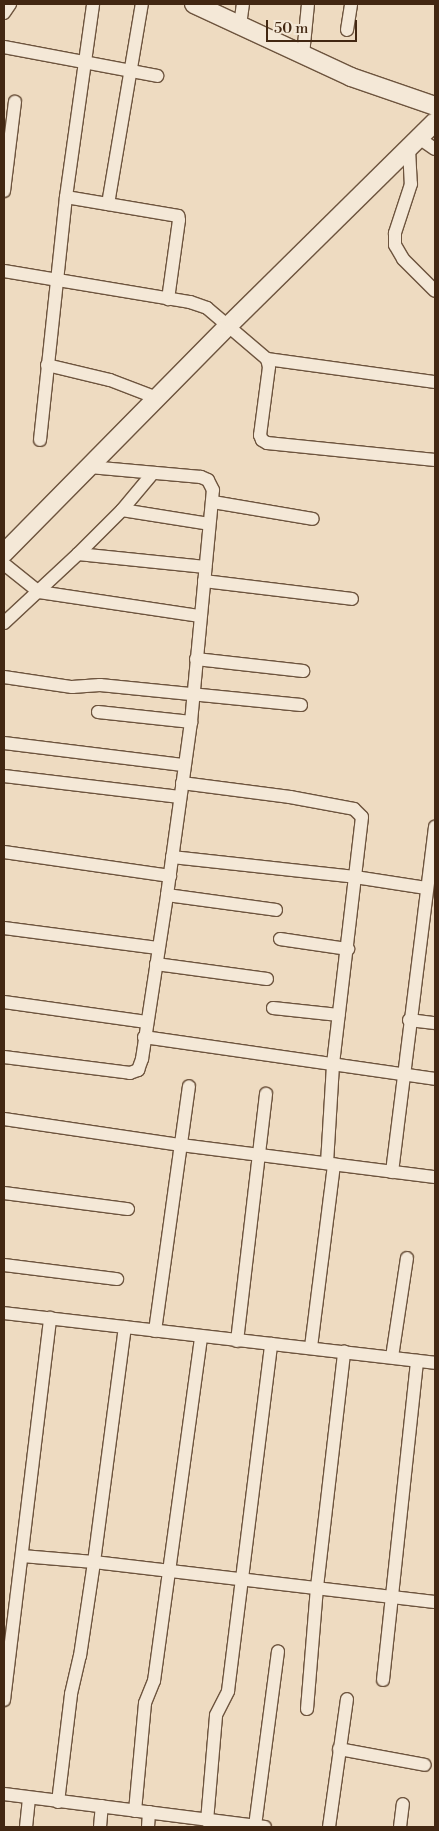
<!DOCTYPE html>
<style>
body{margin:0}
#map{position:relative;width:439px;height:1831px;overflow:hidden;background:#eedbc1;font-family:"Libre Bodoni",serif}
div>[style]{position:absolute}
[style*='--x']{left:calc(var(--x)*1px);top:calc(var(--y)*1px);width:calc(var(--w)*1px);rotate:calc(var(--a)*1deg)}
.roads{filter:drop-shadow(1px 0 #6d543e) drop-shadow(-1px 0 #6d543e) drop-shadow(0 1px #6d543e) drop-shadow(0 -1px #6d543e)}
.street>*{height:12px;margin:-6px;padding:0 6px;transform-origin:6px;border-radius:6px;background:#f4e8d7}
.secondary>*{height:18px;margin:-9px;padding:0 9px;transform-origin:9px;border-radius:9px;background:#f4e8d7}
span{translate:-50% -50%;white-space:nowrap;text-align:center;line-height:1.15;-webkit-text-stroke:4px #f4e8d7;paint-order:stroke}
.frame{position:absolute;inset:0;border:5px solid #422712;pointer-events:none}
.scale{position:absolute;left:266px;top:20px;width:91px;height:22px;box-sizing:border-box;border:2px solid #422712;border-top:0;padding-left:6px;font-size:15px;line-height:18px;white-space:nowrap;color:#422712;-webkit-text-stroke:4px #f4e8d7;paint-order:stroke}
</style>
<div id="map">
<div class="roads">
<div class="street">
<i style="--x:4;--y:13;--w:11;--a:-56"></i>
<i style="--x:240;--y:25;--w:21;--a:-82"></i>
<i style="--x:347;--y:30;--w:26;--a:-81"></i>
<i style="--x:4;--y:47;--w:156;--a:10.7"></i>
<i style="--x:303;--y:55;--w:51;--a:-84.4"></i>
<i style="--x:419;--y:138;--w:19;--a:35"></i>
<i style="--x:409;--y:149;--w:35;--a:87"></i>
<i style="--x:411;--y:184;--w:52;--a:108.1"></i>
<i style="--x:395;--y:233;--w:12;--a:90"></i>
<i style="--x:395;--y:245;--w:16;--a:60"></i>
<i style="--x:403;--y:259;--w:45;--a:45"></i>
<i style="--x:4;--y:191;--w:90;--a:-83"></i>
<i style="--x:66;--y:197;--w:114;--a:9.6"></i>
<i style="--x:178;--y:216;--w:4;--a:76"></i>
<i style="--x:179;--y:220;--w:80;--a:97.9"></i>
<i style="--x:108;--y:204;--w:203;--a:-80.4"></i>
<i style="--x:4;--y:271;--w:189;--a:9.5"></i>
<i style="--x:190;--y:302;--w:18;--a:19"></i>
<i style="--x:207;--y:308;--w:79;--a:40.4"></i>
<i style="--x:267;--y:359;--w:8;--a:76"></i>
<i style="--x:269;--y:367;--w:69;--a:97.5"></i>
<i style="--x:260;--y:435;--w:5;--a:68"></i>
<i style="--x:262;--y:440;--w:6;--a:31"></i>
<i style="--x:267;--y:443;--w:169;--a:5.8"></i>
<i style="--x:267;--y:359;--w:170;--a:7.8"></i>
<i style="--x:47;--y:365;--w:65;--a:13.4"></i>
<i style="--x:110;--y:380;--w:50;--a:21"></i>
<i style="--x:40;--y:440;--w:244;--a:-83.9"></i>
<i style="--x:66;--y:197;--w:195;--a:-82"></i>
<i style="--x:213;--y:502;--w:101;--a:9.6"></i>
<i style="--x:122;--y:510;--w:88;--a:9.1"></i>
<i style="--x:78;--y:554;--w:128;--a:5.8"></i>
<i style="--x:4;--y:564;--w:45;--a:38.7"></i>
<i style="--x:39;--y:592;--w:163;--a:8.5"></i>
<i style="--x:204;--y:581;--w:149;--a:6.9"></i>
<i style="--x:4;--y:623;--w:101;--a:-43"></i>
<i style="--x:78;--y:554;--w:62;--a:-45"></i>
<i style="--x:122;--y:510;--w:48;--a:-50"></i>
<i style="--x:196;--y:659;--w:108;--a:6.4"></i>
<i style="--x:4;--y:677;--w:69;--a:8.4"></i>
<i style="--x:72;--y:687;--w:28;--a:-4"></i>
<i style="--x:100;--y:685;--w:202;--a:5.7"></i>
<i style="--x:98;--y:712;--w:94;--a:6.1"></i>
<i style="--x:4;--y:743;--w:180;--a:7"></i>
<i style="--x:4;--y:776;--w:177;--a:6.8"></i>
<i style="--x:182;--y:783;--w:109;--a:7.4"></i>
<i style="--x:290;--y:797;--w:65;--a:10.6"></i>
<i style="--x:354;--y:809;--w:11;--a:45"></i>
<i style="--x:362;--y:817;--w:250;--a:96.7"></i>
<i style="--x:333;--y:1065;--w:98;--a:93.5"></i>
<i style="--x:4;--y:852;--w:168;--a:8.2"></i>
<i style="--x:172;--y:857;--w:184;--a:6.2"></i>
<i style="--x:355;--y:877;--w:72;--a:8.8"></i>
<i style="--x:167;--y:895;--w:110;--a:7.8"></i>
<i style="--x:4;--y:928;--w:155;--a:7.4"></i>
<i style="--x:280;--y:939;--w:69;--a:8.4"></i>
<i style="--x:156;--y:964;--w:112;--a:7.7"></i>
<i style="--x:4;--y:1002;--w:144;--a:8"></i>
<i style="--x:273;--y:1008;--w:66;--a:6.1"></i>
<i style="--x:409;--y:1020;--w:26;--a:7"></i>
<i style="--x:144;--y:1037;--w:294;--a:8.2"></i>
<i style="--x:4;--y:1057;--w:127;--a:7.2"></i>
<i style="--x:130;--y:1073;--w:9;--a:-21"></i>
<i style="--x:138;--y:1070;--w:12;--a:-70"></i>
<i style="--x:142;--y:1059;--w:166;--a:-81.3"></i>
<i style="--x:167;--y:895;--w:175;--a:-82.1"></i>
<i style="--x:191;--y:722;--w:233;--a:-84.6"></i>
<i style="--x:213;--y:490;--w:11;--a:-117"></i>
<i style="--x:208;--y:480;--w:8;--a:-157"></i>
<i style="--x:201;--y:477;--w:112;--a:-174.9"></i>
<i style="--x:4;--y:1119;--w:179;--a:8.4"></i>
<i style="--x:181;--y:1145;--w:256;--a:7.2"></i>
<i style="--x:392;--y:1172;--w:348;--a:-82.9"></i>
<i style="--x:4;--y:1193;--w:125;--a:7.4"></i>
<i style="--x:4;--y:1265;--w:114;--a:7.1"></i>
<i style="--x:4;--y:1313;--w:434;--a:6.6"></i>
<i style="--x:155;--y:1331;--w:247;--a:-82.1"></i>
<i style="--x:237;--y:1341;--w:249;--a:-83.3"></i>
<i style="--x:311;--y:1347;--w:184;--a:-82.8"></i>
<i style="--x:392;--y:1357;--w:100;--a:-81.4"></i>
<i style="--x:22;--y:1556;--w:72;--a:4.8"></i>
<i style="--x:94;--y:1562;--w:343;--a:6.7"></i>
<i style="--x:383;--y:1680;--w:321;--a:-83.9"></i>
<i style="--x:4;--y:1700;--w:385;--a:-83.1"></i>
<i style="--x:307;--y:1709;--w:122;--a:-85.3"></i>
<i style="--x:317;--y:1587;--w:237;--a:-83.4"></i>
<i style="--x:339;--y:1749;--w:87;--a:10.5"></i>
<i style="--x:4;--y:1794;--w:263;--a:7.2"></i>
<i style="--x:58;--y:1802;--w:109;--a:-83.1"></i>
<i style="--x:71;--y:1694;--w:39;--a:-77"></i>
<i style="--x:80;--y:1656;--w:95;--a:-81.5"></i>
<i style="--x:94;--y:1562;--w:237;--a:-82.5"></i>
<i style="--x:135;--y:1811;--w:108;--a:-84.7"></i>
<i style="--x:145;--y:1703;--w:24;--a:-68"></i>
<i style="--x:154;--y:1681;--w:347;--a:-82.2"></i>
<i style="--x:207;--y:1821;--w:106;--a:-85.1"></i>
<i style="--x:216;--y:1715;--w:27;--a:-63"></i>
<i style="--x:228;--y:1691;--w:350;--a:-82.9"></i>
<i style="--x:255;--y:1826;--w:176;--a:-82.5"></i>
<i style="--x:26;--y:1827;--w:29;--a:-84"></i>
<i style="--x:100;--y:1827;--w:21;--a:-85"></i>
<i style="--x:148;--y:1827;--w:15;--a:-86"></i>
<i style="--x:329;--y:1827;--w:129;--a:-82"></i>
<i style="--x:400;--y:1827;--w:23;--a:-83"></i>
</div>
<div class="secondary">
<i style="--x:194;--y:4;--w:173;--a:24.9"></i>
<i style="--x:351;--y:77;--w:89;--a:19"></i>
<i style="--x:4;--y:553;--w:320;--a:-45.4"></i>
<i style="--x:229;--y:325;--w:289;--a:-44.6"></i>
</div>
</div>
<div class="frame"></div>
<div class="scale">50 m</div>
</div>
